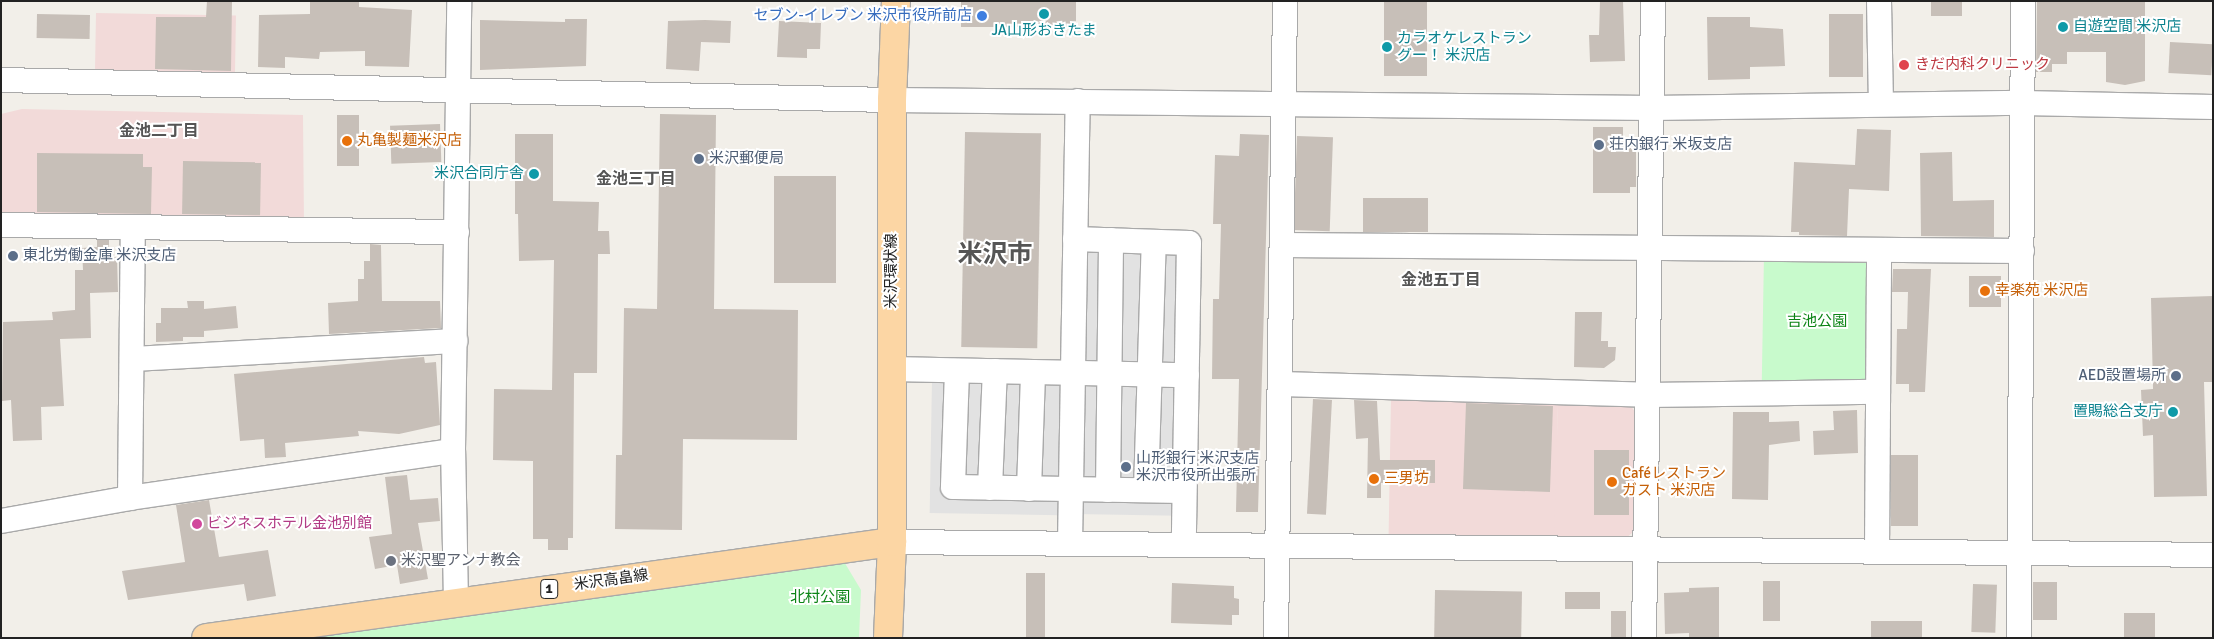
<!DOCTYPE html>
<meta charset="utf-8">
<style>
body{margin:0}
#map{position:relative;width:2214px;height:639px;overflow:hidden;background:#f2efe9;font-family:Signika,"Noto Sans JP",sans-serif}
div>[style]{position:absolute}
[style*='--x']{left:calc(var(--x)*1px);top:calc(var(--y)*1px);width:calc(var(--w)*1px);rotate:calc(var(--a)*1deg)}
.commercial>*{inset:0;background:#f2dad9;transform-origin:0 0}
.park>*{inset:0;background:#c8facc;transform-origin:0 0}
.parking>*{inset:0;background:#e2e2e2;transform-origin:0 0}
.building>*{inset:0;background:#c7bfb8;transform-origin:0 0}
.roads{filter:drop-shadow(1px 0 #a9a9a9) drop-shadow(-1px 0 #a9a9a9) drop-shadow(0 1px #a9a9a9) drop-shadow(0 -1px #a9a9a9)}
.minor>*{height:24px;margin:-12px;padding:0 12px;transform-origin:12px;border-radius:12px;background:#fff}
.major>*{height:28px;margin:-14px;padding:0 14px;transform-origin:14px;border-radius:14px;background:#fcd6a4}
.dots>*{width:14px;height:14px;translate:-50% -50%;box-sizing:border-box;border:2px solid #fff;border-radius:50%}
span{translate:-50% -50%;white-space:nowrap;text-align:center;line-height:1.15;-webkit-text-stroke:4px #fff;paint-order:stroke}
.shield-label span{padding:1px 4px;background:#fff;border:1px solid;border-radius:4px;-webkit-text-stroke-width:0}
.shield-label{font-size:14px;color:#222;font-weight:700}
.shop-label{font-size:15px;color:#366cbe}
.right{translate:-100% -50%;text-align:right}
.culture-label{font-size:15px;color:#0d838f}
.left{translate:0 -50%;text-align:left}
.health-label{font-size:15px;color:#be3a42}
.food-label{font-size:15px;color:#c56008}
.service-label{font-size:15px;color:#4e5e75}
.street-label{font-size:15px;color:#222}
.park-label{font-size:15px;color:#0c8416}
.hotel-label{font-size:15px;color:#b23c85}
.worship-label{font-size:15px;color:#5b616d}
.neighbourhood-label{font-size:16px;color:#555;font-weight:700}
.town-label{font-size:25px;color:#555;font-weight:700}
.frame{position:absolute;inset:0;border:2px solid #222;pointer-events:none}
</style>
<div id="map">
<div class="commercial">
<i style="left:96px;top:13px;width:140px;height:59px;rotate:1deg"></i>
<i style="clip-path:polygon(22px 109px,303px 115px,304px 226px,1px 221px,1px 114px)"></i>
<i style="left:1391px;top:398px;width:167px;height:140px;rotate:1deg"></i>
<i style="clip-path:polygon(1558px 401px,1629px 403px,1635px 412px,1633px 532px,1622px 542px,1554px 540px)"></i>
</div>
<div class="park">
<i style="left:1764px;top:254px;width:108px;height:135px;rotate:1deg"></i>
<i style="clip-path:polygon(840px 555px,861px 590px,859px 638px,285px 638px)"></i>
</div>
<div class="parking">
<i style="left:1081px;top:245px;width:102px;height:117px;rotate:2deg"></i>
<i style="left:932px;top:379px;width:130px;height:134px;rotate:1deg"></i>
<i style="left:1077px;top:382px;width:103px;height:132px;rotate:1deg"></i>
</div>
<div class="building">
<i style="clip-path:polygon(207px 1px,232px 1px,231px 71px,155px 69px,156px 17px,206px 17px)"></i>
<i style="clip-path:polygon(310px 1px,359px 1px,359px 7px,412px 10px,409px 67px,365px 66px,365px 51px,320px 52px,319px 59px,285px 57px,285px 68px,258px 67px,259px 15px,310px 14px)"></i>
<i style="left:1076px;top:1px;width:26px;height:115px;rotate:90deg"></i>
<i style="left:1384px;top:1px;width:43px;height:75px"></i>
<i style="clip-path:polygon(1600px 1px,1623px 1px,1625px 61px,1590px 62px,1589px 35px,1599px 35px)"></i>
<i style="left:1931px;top:1px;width:31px;height:15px"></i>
<i style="clip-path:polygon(2037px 1px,2145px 1px,2145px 81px,2125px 85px,2106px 82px,2106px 52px,2067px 52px,2067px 64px,2052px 64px,2052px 72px,2036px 72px)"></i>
<i style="left:37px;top:14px;width:53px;height:24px;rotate:1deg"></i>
<i style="left:1829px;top:14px;width:34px;height:63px"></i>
<i style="clip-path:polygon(1707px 17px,1750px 17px,1750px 27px,1783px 29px,1785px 66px,1750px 67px,1750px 79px,1708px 80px)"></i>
<i style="clip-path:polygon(565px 19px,587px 19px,586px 66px,480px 70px,480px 20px,565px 22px)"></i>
<i style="clip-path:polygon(705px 20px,731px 21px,730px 43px,701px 42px,699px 71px,666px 69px,668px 21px)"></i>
<i style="clip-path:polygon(779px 21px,821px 23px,820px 49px,807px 49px,807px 58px,777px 57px)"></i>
<i style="left:2170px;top:42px;width:43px;height:31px;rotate:3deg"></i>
<i style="clip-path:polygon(660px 114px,716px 115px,714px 309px,798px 310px,797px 440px,683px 439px,682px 530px,615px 529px,616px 455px,622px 455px,624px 308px,657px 309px)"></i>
<i style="left:337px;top:115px;width:22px;height:51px"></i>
<i style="left:440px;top:124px;width:38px;height:50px;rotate:88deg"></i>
<i style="clip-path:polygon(1593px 127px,1623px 127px,1623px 137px,1636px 137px,1636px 187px,1630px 187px,1630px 193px,1593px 193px)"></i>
<i style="clip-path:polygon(1857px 129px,1891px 130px,1889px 191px,1849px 189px,1847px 236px,1799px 235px,1799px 232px,1791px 232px,1794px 162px,1855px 165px)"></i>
<i style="left:965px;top:132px;width:76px;height:215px;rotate:1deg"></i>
<i style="clip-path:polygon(515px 134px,553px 134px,553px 201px,599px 202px,598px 231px,609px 231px,610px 254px,598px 254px,597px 373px,574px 373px,573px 538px,568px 538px,568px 550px,548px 550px,548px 539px,533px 539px,533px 461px,493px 460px,494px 389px,552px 390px,554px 260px,519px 261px,518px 214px,515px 214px)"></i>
<i style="clip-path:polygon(1240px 134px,1269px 135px,1258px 512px,1236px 512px,1239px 379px,1212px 379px,1213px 299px,1219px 299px,1221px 224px,1213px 224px,1215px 155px,1239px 156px)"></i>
<i style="left:1297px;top:136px;width:36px;height:94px;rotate:2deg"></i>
<i style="clip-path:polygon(1952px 152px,1953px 201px,1994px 200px,1994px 237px,1921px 236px,1920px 153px)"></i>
<i style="clip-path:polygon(37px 153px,143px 154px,143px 167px,152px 167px,151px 214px,37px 212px)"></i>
<i style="left:183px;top:161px;width:78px;height:53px;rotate:1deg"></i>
<i style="left:774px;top:176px;width:62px;height:107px"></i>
<i style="left:1428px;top:198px;width:34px;height:65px;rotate:90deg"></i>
<i style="clip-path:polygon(97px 240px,109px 240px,109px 257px,117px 257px,118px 292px,90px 293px,91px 338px,60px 339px,64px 406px,41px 407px,42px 440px,13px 441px,11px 400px,2px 401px,3px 322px,53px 320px,52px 312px,75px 310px,75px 270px,83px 270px,82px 248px,97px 247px)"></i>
<i style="clip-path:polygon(370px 244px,381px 245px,382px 301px,440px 301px,441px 328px,329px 334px,328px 303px,358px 301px,358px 279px,364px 279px,364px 261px,370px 261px)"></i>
<i style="clip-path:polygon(1893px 269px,1931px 269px,1925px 392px,1909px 392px,1909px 384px,1896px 384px,1897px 329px,1907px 329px,1908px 292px,1892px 292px)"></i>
<i style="left:1969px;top:276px;width:32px;height:31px"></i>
<i style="clip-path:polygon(2213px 296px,2213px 382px,2204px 382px,2207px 496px,2154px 497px,2153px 435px,2143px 436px,2141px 390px,2153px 389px,2151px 298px)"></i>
<i style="clip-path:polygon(187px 301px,204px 301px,204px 309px,236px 306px,238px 328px,204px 331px,204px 337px,183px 337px,183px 341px,156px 342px,156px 323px,161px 323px,161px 308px,188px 308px)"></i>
<i style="clip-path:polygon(1575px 312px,1602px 312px,1601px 341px,1608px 341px,1608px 347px,1616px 347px,1615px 360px,1604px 368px,1574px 367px)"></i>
<i style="clip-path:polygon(424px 357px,425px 363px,436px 362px,440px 425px,399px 434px,358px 431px,359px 436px,285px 443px,286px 457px,265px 458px,264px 439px,240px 441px,234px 374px)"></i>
<i style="left:1313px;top:399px;width:19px;height:115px;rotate:3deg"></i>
<i style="clip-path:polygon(1354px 400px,1377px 401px,1380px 460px,1435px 460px,1435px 483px,1381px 483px,1381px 498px,1367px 498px,1368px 438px,1356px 439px)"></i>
<i style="left:1466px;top:403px;width:87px;height:86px;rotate:2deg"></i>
<i style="clip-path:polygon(1857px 410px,1858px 453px,1814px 455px,1813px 431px,1834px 430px,1833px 411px)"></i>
<i style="clip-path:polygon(1733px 412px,1769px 412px,1769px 422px,1799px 421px,1800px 441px,1769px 445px,1768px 500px,1732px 499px)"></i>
<i style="left:1594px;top:450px;width:35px;height:65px"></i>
<i style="left:1891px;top:455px;width:27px;height:71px"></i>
<i style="clip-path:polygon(407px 475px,410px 500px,438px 498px,440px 521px,418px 523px,428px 579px,400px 584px,397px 565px,375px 569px,369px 537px,392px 534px,385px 477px)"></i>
<i style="clip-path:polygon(209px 500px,219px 557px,268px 550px,276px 596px,247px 601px,244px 584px,128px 600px,122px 571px,185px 562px,176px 505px)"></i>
<i style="left:1026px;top:573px;width:19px;height:65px"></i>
<i style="left:1763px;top:581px;width:17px;height:40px"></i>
<i style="left:2033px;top:582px;width:24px;height:38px"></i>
<i style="clip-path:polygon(1172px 583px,1234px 586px,1234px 598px,1239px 599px,1239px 615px,1232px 615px,1232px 625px,1171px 623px)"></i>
<i style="left:1973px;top:584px;width:24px;height:48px;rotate:2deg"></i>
<i style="clip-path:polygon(1719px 587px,1719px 638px,1689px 638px,1689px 633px,1665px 634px,1664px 593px,1689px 592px,1689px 588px)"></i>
<i style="left:1435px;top:590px;width:87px;height:48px;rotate:1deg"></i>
<i style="left:1600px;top:592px;width:17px;height:35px;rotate:90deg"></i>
<i style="left:1611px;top:611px;width:15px;height:27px"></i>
<i style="left:2124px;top:613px;width:31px;height:25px"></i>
<i style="left:1871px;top:621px;width:51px;height:17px"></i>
</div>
<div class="roads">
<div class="minor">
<i style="--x:1879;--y:1;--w:102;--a:88.9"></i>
<i style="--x:1;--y:80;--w:891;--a:1.29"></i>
<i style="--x:892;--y:100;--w:760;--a:0.6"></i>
<i style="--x:1652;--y:108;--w:371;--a:-0.8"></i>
<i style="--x:2023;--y:103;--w:190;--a:1.2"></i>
<i style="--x:1;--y:225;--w:456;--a:0.9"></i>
<i style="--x:1075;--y:239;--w:114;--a:2"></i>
<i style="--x:1189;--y:243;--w:301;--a:91"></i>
<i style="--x:1282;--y:245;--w:740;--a:0.46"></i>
<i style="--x:132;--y:359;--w:324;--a:-3.2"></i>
<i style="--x:892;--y:369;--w:295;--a:1.2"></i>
<i style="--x:957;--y:371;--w:116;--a:92"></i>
<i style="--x:953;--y:487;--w:231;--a:1"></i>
<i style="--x:1281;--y:384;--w:366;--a:1.7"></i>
<i style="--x:1647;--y:395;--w:229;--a:-0.8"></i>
<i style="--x:990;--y:488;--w:117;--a:-87.6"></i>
<i style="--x:1029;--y:489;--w:117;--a:-88"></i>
<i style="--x:1108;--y:490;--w:250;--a:-89.3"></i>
<i style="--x:1146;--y:490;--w:248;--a:-88.2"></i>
<i style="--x:130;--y:498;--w:270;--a:-89.4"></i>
<i style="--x:1;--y:521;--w:131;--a:-10.1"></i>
<i style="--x:130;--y:498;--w:326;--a:-8.3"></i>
<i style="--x:892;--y:542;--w:1321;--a:0.56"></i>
<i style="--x:1070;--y:543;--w:442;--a:-89"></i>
<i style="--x:1877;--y:551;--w:301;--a:-89.6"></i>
<i style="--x:456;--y:602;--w:151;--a:-91.1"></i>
<i style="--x:453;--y:451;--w:450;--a:-89.2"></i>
<i style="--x:1276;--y:638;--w:637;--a:-89.19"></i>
<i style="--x:1644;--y:638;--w:637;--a:-89.19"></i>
<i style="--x:2019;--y:638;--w:637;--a:-89.64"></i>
</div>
<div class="major">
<i style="--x:206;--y:638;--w:693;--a:-7.97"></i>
<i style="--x:888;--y:638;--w:96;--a:-87.6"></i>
<i style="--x:892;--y:542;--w:442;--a:-90"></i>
<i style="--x:892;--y:100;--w:99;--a:-87.7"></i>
</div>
</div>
<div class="dots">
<i style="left:1044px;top:14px;background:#0f9aa8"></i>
<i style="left:982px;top:16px;background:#3f7fe0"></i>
<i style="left:2063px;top:27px;background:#0f9aa8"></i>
<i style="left:1387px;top:47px;background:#0f9aa8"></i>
<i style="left:1904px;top:65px;background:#e0444e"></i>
<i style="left:347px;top:141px;background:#e8710a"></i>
<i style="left:1599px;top:145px;background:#5c6f8a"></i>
<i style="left:699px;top:159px;background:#5c6f8a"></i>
<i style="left:534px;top:174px;background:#0f9aa8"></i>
<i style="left:13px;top:256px;background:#5c6f8a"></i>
<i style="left:1985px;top:291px;background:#e8710a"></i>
<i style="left:2176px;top:376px;background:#5c6f8a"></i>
<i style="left:2173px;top:412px;background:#0f9aa8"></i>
<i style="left:1126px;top:467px;background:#5c6f8a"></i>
<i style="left:1374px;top:479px;background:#e8710a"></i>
<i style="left:1612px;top:482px;background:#e8710a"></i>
<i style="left:197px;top:524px;background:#d1479c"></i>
<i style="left:391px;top:561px;background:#6b7280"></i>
</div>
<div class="shield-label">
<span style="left:549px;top:589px">1</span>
</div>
<div class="shop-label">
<span class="right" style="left:972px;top:16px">セブン-イレブン 米沢市役所前店</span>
</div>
<div class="culture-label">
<span class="left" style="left:2073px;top:27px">自遊空間 米沢店</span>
<span style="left:1044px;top:31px">JA山形おきたま</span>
<span class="left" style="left:1397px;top:47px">カラオケレストラン<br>グー！ 米沢店</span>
<span class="right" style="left:524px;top:174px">米沢合同庁舎</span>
<span class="right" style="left:2163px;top:412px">置賜総合支庁</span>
</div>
<div class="health-label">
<span class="left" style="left:1915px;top:65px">きだ内科クリニック</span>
</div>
<div class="food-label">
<span class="left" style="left:357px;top:141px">丸亀製麺米沢店</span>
<span class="left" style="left:1995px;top:291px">幸楽苑 米沢店</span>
<span class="left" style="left:1622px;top:482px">Caféレストラン<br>ガスト 米沢店</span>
<span class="left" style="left:1384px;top:479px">三男坊</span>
</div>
<div class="service-label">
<span class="left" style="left:1609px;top:145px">荘内銀行 米坂支店</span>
<span class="left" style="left:709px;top:159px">米沢郵便局</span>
<span class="left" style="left:23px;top:256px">東北労働金庫 米沢支店</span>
<span class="right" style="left:2166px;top:376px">AED設置場所</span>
<span class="left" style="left:1136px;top:467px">山形銀行 米沢支店<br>米沢市役所出張所</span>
</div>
<div class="street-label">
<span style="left:892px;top:271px;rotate:-90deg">米沢環状線</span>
<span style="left:611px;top:580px;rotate:-8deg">米沢高畠線</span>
</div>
<div class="park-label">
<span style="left:1817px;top:322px">吉池公園</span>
<span style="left:820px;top:598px">北村公園</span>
</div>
<div class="hotel-label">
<span class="left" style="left:207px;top:524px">ビジネスホテル金池別館</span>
</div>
<div class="worship-label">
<span class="left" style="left:401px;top:561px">米沢聖アンナ教会</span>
</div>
<div class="neighbourhood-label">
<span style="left:159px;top:131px">金池二丁目</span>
<span style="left:636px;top:179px">金池三丁目</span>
<span style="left:1441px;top:280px">金池五丁目</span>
</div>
<div class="town-label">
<span style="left:995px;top:254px">米沢市</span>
</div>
<div class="frame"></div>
</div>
